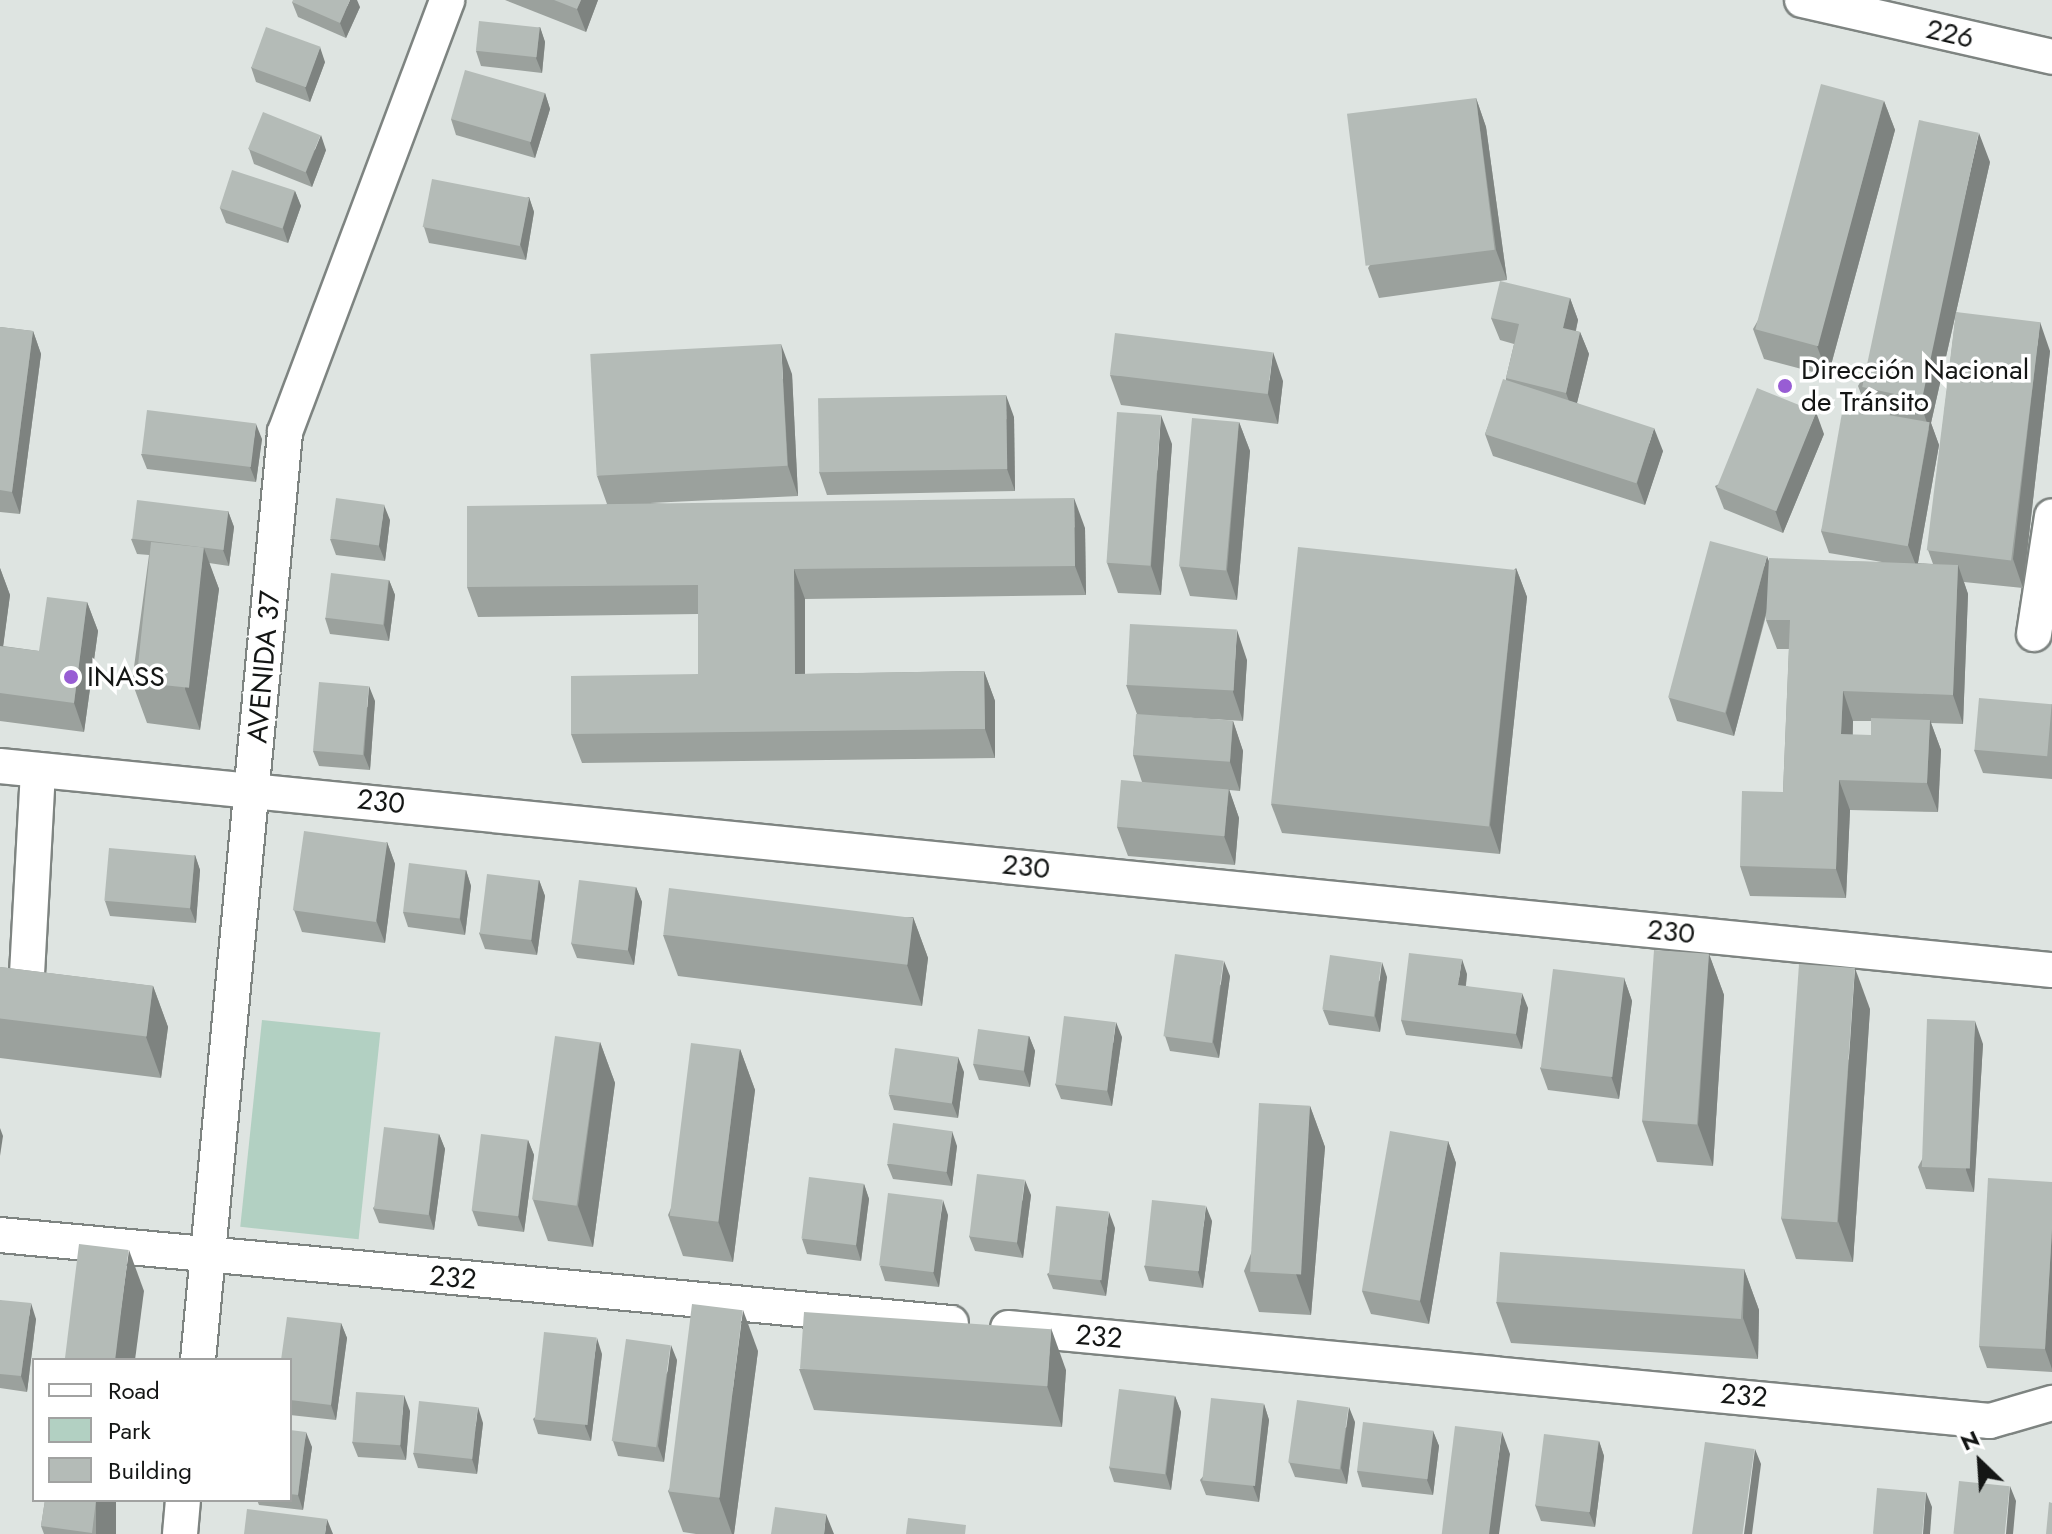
<!DOCTYPE html>
<meta charset="utf-8">
<style>
body{margin:0}
#map{position:relative;width:2052px;height:1534px;overflow:hidden;background:#dee4e1;font-family:Jost,sans-serif}
div>[style]{position:absolute}
[style*='--x']{left:calc(var(--x)*1px);top:calc(var(--y)*1px);width:calc(var(--w)*1px);rotate:calc(var(--a)*1deg)}
.green>*{inset:0;background:#b2d0c2;transform-origin:0 0}
.roads{filter:drop-shadow(2px 0 #7e8481) drop-shadow(-2px 0 #7e8481) drop-shadow(0 2px #7e8481) drop-shadow(0 -2px #7e8481)}
.minor>*{height:34px;margin:-17px;padding:0 17px;transform-origin:17px;border-radius:17px;background:#fff}
.wall>*{inset:0;background:#9ba19d}
.shaded-wall>*{inset:0;background:#7e8380;transform-origin:0 0}
.building>*{inset:0;background:#b4bbb7;transform-origin:0 0}
.dots>*{width:22px;height:22px;translate:-50% -50%;box-sizing:border-box;border:4px solid #fff;border-radius:50%}
span{translate:-50% -50%;white-space:nowrap;text-align:center;line-height:1.15;-webkit-text-stroke:7px #fff;paint-order:stroke}
.street-label{font-size:28px;color:#141615}
.poi-label{font-size:28px;color:#141615}
.left{translate:0 -50%;text-align:left}
.legend{position:absolute;left:32px;top:1358px;width:260px;height:144px;box-sizing:border-box;background:#fff;border:2px solid #a1a2a1;margin:0;padding:10px 14px;list-style:none;font-size:24px;color:#141615}
.legend li{display:flex;align-items:center;gap:16px;height:40px}
.legend b{width:40px;border:2px solid #a1a2a1}
.north{position:absolute;left:1940px;top:1422px;width:80px;height:80px;-webkit-text-stroke:6px #fff;paint-order:stroke;rotate:335deg;font-size:22px;font-weight:700;line-height:32px;text-align:center;color:#141615}
.north::after{content:'';display:block;margin:auto;width:28px;height:36px;background:#141615;clip-path:polygon(50% 0,100% 100%,50% 72%,0 100%)}
</style>
<div id="map">
<div class="green">
<i style="left:262px;top:1020px;width:119px;height:208px;rotate:6deg"></i>
</div>
<div class="roads">
<div class="minor">
<i style="--x:1802;--y:0;--w:256;--a:12.8"></i>
<i style="--x:2034;--y:634;--w:119;--a:-81.3"></i>
<i style="--x:0;--y:766;--w:2062;--a:5.68"></i>
<i style="--x:27;--y:974;--w:204;--a:-86.9"></i>
<i style="--x:0;--y:1235;--w:955;--a:5.29"></i>
<i style="--x:1008;--y:1328;--w:986;--a:5.41"></i>
<i style="--x:1990;--y:1421;--w:65;--a:-16.2"></i>
<i style="--x:198;--y:1360;--w:932;--a:-84.64"></i>
<i style="--x:285;--y:432;--w:461;--a:-69.4"></i>
<i style="--x:180;--y:1534;--w:34;--a:-85"></i>
</div>
</div>
<div class="wall">
<i style="clip-path:polygon(505px 0,598px 0,586px 32px)"></i>
<i style="clip-path:polygon(292px 2px,360px 7px,346px 38px,298px 17px)"></i>
<i style="clip-path:polygon(540px 27px,545px 42px,542px 73px,481px 66px,476px 51px)"></i>
<i style="clip-path:polygon(325px 62px,310px 102px,256px 82px,251px 67px)"></i>
<i style="clip-path:polygon(545px 93px,550px 109px,535px 158px,456px 135px,451px 119px)"></i>
<i style="clip-path:polygon(1476px 98px,1486px 127px,1507px 280px,1379px 298px,1368px 268px)"></i>
<i style="clip-path:polygon(1884px 101px,1895px 130px,1828px 376px,1764px 359px,1753px 329px)"></i>
<i style="clip-path:polygon(249px 149px,326px 150px,312px 187px,254px 164px)"></i>
<i style="clip-path:polygon(evenodd,1990px 162px,1956px 312px,2050px 351px,2023px 588px,1964px 582px,1968px 594px,1963px 724px,1931px 723px,1941px 750px,1938px 812px,1850px 810px,1846px 898px,1750px 896px,1740px 866px,1783px 792px,1789px 649px,1777px 649px,1766px 620px,1767px 612px,1734px 736px,1677px 721px,1669px 698px,1769px 560px,1882px 562px,1829px 553px,1821px 531px,1868px 412px,1858px 386px,1990px 162px,1956px 313px,1928px 550px,1933px 564px,1918px 563px,1939px 445px,1931px 423px,1956px 313px,1990px 162px,1853px 721px,1871px 721px,1871px 735px,1853px 735px,1853px 721px)"></i>
<i style="clip-path:polygon(295px 191px,301px 206px,288px 243px,226px 223px,220px 208px)"></i>
<i style="clip-path:polygon(529px 197px,534px 212px,526px 260px,429px 243px,424px 227px)"></i>
<i style="clip-path:polygon(1570px 298px,1578px 320px,1576px 331px,1580px 332px,1589px 354px,1577px 403px,1663px 451px,1645px 505px,1493px 456px,1485px 434px,1506px 380px,1506px 378px,1514px 344px,1500px 340px,1491px 318px)"></i>
<i style="clip-path:polygon(0 327px,33px 331px,41px 354px,20px 514px,0 512px)"></i>
<i style="clip-path:polygon(792px 374px,798px 496px,650px 503px,1085px 528px,1086px 595px,805px 599px,805px 674px,984px 671px,995px 701px,995px 758px,582px 763px,571px 734px,698px 674px,698px 614px,478px 617px,467px 587px,607px 504px,597px 476px)"></i>
<i style="clip-path:polygon(1110px 375px,1283px 381px,1278px 424px,1121px 405px)"></i>
<i style="clip-path:polygon(1014px 417px,1015px 491px,827px 495px,819px 472px)"></i>
<i style="clip-path:polygon(1239px 422px,1250px 451px,1237px 600px,1190px 596px,1180px 567px)"></i>
<i style="clip-path:polygon(1824px 434px,1783px 533px,1724px 509px,1715px 486px)"></i>
<i style="clip-path:polygon(262px 439px,256px 482px,147px 469px,141px 454px)"></i>
<i style="clip-path:polygon(1172px 444px,1161px 595px,1118px 593px,1107px 563px)"></i>
<i style="clip-path:polygon(228px 511px,234px 527px,229px 566px,209px 563px,219px 589px,200px 730px,147px 723px,132px 682px,149px 555px,137px 554px,131px 539px)"></i>
<i style="clip-path:polygon(390px 520px,385px 561px,336px 555px,330px 539px)"></i>
<i style="clip-path:polygon(0 568px,10px 595px,3px 646px,39px 651px,87px 602px,98px 631px,84px 732px,0 721px)"></i>
<i style="clip-path:polygon(1516px 568px,1527px 597px,1500px 854px,1282px 833px,1271px 804px)"></i>
<i style="clip-path:polygon(389px 580px,395px 595px,389px 641px,330px 634px,325px 618px)"></i>
<i style="clip-path:polygon(1247px 660px,1243px 721px,1163px 716px,1233px 721px,1243px 751px,1240px 791px,1229px 790px,1239px 818px,1235px 865px,1128px 856px,1117px 827px,1142px 782px,1133px 755px,1137px 714px,1126px 685px)"></i>
<i style="clip-path:polygon(375px 701px,370px 770px,319px 766px,313px 751px)"></i>
<i style="clip-path:polygon(2052px 704px,2052px 779px,1983px 773px,1974px 750px)"></i>
<i style="clip-path:polygon(387px 842px,395px 864px,385px 943px,302px 932px,294px 910px)"></i>
<i style="clip-path:polygon(195px 855px,200px 870px,196px 923px,110px 916px,105px 901px)"></i>
<i style="clip-path:polygon(466px 870px,471px 886px,465px 935px,408px 927px,403px 912px)"></i>
<i style="clip-path:polygon(539px 880px,545px 896px,537px 955px,485px 949px,479px 933px)"></i>
<i style="clip-path:polygon(636px 887px,642px 902px,634px 965px,577px 958px,571px 943px)"></i>
<i style="clip-path:polygon(913px 917px,928px 958px,922px 1006px,678px 976px,663px 935px)"></i>
<i style="clip-path:polygon(1709px 954px,1724px 995px,1713px 1166px,1657px 1162px,1642px 1121px)"></i>
<i style="clip-path:polygon(0 967px,153px 986px,168px 1027px,161px 1078px,0 1058px)"></i>
<i style="clip-path:polygon(1467px 974px,1466px 986px,1528px 1008px,1522px 1049px,1406px 1035px,1401px 1020px)"></i>
<i style="clip-path:polygon(1230px 976px,1219px 1058px,1170px 1051px,1165px 1036px)"></i>
<i style="clip-path:polygon(1387px 977px,1380px 1032px,1329px 1025px,1323px 1010px)"></i>
<i style="clip-path:polygon(1624px 978px,1632px 1001px,1619px 1099px,1548px 1090px,1540px 1068px)"></i>
<i style="clip-path:polygon(1870px 1009px,1853px 1262px,1796px 1259px,1781px 1218px)"></i>
<i style="clip-path:polygon(1029px 1036px,1035px 1051px,1030px 1087px,979px 1080px,973px 1064px)"></i>
<i style="clip-path:polygon(1122px 1037px,1112px 1106px,1061px 1099px,1055px 1084px)"></i>
<i style="clip-path:polygon(600px 1042px,615px 1083px,593px 1247px,548px 1241px,533px 1200px)"></i>
<i style="clip-path:polygon(1983px 1044px,1974px 1192px,1926px 1189px,1918px 1167px)"></i>
<i style="clip-path:polygon(740px 1049px,755px 1090px,733px 1262px,683px 1256px,668px 1215px)"></i>
<i style="clip-path:polygon(964px 1072px,958px 1118px,894px 1110px,889px 1095px)"></i>
<i style="clip-path:polygon(1310px 1106px,1325px 1147px,1311px 1315px,1259px 1312px,1244px 1271px)"></i>
<i style="clip-path:polygon(439px 1134px,445px 1149px,434px 1230px,379px 1223px,373px 1208px)"></i>
<i style="clip-path:polygon(528px 1140px,534px 1155px,524px 1232px,478px 1226px,472px 1210px)"></i>
<i style="clip-path:polygon(1448px 1141px,1456px 1163px,1429px 1324px,1371px 1314px,1362px 1291px)"></i>
<i style="clip-path:polygon(957px 1146px,952px 1186px,893px 1179px,887px 1164px)"></i>
<i style="clip-path:polygon(2052px 1182px,2052px 1372px,1987px 1368px,1979px 1346px)"></i>
<i style="clip-path:polygon(864px 1184px,869px 1199px,861px 1261px,807px 1254px,802px 1239px)"></i>
<i style="clip-path:polygon(1031px 1195px,1023px 1258px,975px 1251px,969px 1236px)"></i>
<i style="clip-path:polygon(948px 1215px,939px 1287px,885px 1281px,880px 1266px)"></i>
<i style="clip-path:polygon(1212px 1221px,1203px 1288px,1149px 1281px,1144px 1266px)"></i>
<i style="clip-path:polygon(1115px 1228px,1106px 1296px,1053px 1289px,1047px 1274px)"></i>
<i style="clip-path:polygon(1744px 1269px,1759px 1310px,1758px 1359px,1511px 1343px,1496px 1302px)"></i>
<i style="clip-path:polygon(0 1300px,36px 1319px,27px 1392px,0 1388px)"></i>
<i style="clip-path:polygon(341px 1323px,347px 1338px,336px 1420px,290px 1415px,290px 1360px)"></i>
<i style="clip-path:polygon(758px 1351px,734px 1534px,696px 1534px,683px 1532px,668px 1491px)"></i>
<i style="clip-path:polygon(602px 1354px,591px 1441px,538px 1434px,533px 1419px)"></i>
<i style="clip-path:polygon(677px 1360px,664px 1462px,618px 1456px,613px 1441px)"></i>
<i style="clip-path:polygon(799px 1369px,1066px 1370px,1062px 1427px,814px 1410px)"></i>
<i style="clip-path:polygon(1175px 1396px,1181px 1412px,1171px 1490px,1114px 1482px,1109px 1467px)"></i>
<i style="clip-path:polygon(1264px 1404px,1269px 1420px,1259px 1502px,1206px 1495px,1200px 1480px)"></i>
<i style="clip-path:polygon(410px 1411px,406px 1460px,358px 1457px,352px 1442px)"></i>
<i style="clip-path:polygon(1355px 1422px,1347px 1484px,1295px 1477px,1289px 1462px)"></i>
<i style="clip-path:polygon(483px 1423px,477px 1474px,418px 1468px,413px 1453px)"></i>
<i style="clip-path:polygon(290px 1430px,312px 1447px,303px 1510px,259px 1505px,257px 1500px,290px 1500px)"></i>
<i style="clip-path:polygon(1433px 1431px,1439px 1446px,1433px 1495px,1362px 1487px,1357px 1471px)"></i>
<i style="clip-path:polygon(1599px 1441px,1604px 1456px,1595px 1527px,1541px 1521px,1535px 1505px)"></i>
<i style="clip-path:polygon(45px 1500px,116px 1500px,112px 1534px,44px 1534px,41px 1526px)"></i>
</div>
<div class="shaded-wall">
<i style="clip-path:polygon(350px 0,357px 0,360px 7px,346px 38px,340px 23px)"></i>
<i style="clip-path:polygon(581px 0,598px 0,586px 32px,577px 9px)"></i>
<i style="clip-path:polygon(540px 27px,545px 42px,542px 73px,536px 58px)"></i>
<i style="clip-path:polygon(320px 47px,325px 62px,310px 102px,305px 87px)"></i>
<i style="clip-path:polygon(545px 93px,550px 109px,535px 158px,530px 143px)"></i>
<i style="clip-path:polygon(1476px 98px,1486px 127px,1507px 280px,1496px 250px)"></i>
<i style="clip-path:polygon(1884px 101px,1895px 130px,1828px 376px,1817px 346px)"></i>
<i style="clip-path:polygon(1979px 133px,1990px 162px,1931px 423px,1939px 445px,1917px 568px,1908px 545px,1929px 429px,1919px 399px)"></i>
<i style="clip-path:polygon(321px 135px,326px 150px,312px 187px,306px 172px)"></i>
<i style="clip-path:polygon(295px 191px,301px 206px,288px 243px,283px 228px)"></i>
<i style="clip-path:polygon(529px 197px,534px 212px,526px 260px,520px 244px)"></i>
<i style="clip-path:polygon(1570px 298px,1578px 320px,1571px 350px,1563px 328px)"></i>
<i style="clip-path:polygon(2040px 322px,2050px 351px,2023px 588px,2013px 559px)"></i>
<i style="clip-path:polygon(33px 331px,41px 354px,20px 514px,12px 492px)"></i>
<i style="clip-path:polygon(1580px 332px,1589px 354px,1574px 415px,1566px 393px)"></i>
<i style="clip-path:polygon(781px 344px,792px 374px,798px 496px,788px 466px)"></i>
<i style="clip-path:polygon(1273px 352px,1283px 381px,1278px 424px,1268px 394px)"></i>
<i style="clip-path:polygon(1006px 395px,1014px 417px,1015px 491px,1007px 469px)"></i>
<i style="clip-path:polygon(1816px 412px,1824px 434px,1783px 533px,1775px 510px)"></i>
<i style="clip-path:polygon(1161px 415px,1172px 444px,1161px 595px,1151px 566px)"></i>
<i style="clip-path:polygon(1239px 422px,1250px 451px,1237px 600px,1227px 571px)"></i>
<i style="clip-path:polygon(256px 424px,262px 439px,256px 482px,250px 467px)"></i>
<i style="clip-path:polygon(1654px 428px,1663px 451px,1645px 505px,1637px 483px)"></i>
<i style="clip-path:polygon(1074px 498px,1085px 528px,1086px 595px,1075px 566px)"></i>
<i style="clip-path:polygon(384px 505px,390px 520px,385px 561px,379px 546px)"></i>
<i style="clip-path:polygon(228px 511px,234px 527px,229px 566px,223px 550px)"></i>
<i style="clip-path:polygon(204px 548px,219px 589px,200px 730px,185px 689px)"></i>
<i style="clip-path:polygon(1767px 556px,1775px 578px,1734px 736px,1726px 713px)"></i>
<i style="clip-path:polygon(1958px 565px,1968px 594px,1963px 724px,1953px 695px)"></i>
<i style="clip-path:polygon(0 568px,10px 595px,0 670px)"></i>
<i style="clip-path:polygon(1516px 568px,1527px 597px,1500px 854px,1490px 825px)"></i>
<i style="clip-path:polygon(794px 569px,805px 599px,805px 703px,795px 674px)"></i>
<i style="clip-path:polygon(389px 580px,395px 595px,389px 641px,384px 625px)"></i>
<i style="clip-path:polygon(87px 602px,98px 631px,84px 732px,74px 703px)"></i>
<i style="clip-path:polygon(1237px 630px,1247px 660px,1243px 721px,1233px 692px)"></i>
<i style="clip-path:polygon(984px 671px,995px 701px,995px 758px,985px 729px)"></i>
<i style="clip-path:polygon(369px 686px,375px 701px,370px 770px,364px 755px)"></i>
<i style="clip-path:polygon(1843px 691px,1853px 721px,1851px 764px,1841px 734px)"></i>
<i style="clip-path:polygon(1930px 720px,1941px 750px,1938px 812px,1927px 783px)"></i>
<i style="clip-path:polygon(1233px 721px,1243px 751px,1240px 791px,1230px 762px)"></i>
<i style="clip-path:polygon(1839px 780px,1850px 810px,1846px 898px,1836px 869px)"></i>
<i style="clip-path:polygon(1229px 789px,1239px 818px,1235px 865px,1224px 836px)"></i>
<i style="clip-path:polygon(387px 842px,395px 864px,385px 943px,376px 920px)"></i>
<i style="clip-path:polygon(195px 855px,200px 870px,196px 923px,190px 908px)"></i>
<i style="clip-path:polygon(466px 870px,471px 886px,465px 935px,460px 919px)"></i>
<i style="clip-path:polygon(539px 880px,545px 896px,537px 955px,531px 940px)"></i>
<i style="clip-path:polygon(636px 887px,642px 902px,634px 965px,628px 950px)"></i>
<i style="clip-path:polygon(913px 917px,928px 958px,922px 1006px,907px 965px)"></i>
<i style="clip-path:polygon(1709px 954px,1724px 995px,1713px 1166px,1698px 1125px)"></i>
<i style="clip-path:polygon(1462px 959px,1467px 974px,1464px 1000px,1458px 985px)"></i>
<i style="clip-path:polygon(1224px 961px,1230px 976px,1219px 1058px,1213px 1042px)"></i>
<i style="clip-path:polygon(1382px 962px,1387px 977px,1380px 1032px,1375px 1016px)"></i>
<i style="clip-path:polygon(1855px 968px,1870px 1009px,1853px 1262px,1838px 1221px)"></i>
<i style="clip-path:polygon(1624px 978px,1632px 1001px,1619px 1099px,1611px 1076px)"></i>
<i style="clip-path:polygon(153px 986px,168px 1027px,161px 1078px,146px 1037px)"></i>
<i style="clip-path:polygon(1522px 993px,1528px 1008px,1522px 1049px,1516px 1034px)"></i>
<i style="clip-path:polygon(1975px 1021px,1983px 1044px,1974px 1192px,1966px 1170px)"></i>
<i style="clip-path:polygon(1116px 1022px,1122px 1037px,1112px 1106px,1107px 1090px)"></i>
<i style="clip-path:polygon(1029px 1036px,1035px 1051px,1030px 1087px,1024px 1071px)"></i>
<i style="clip-path:polygon(600px 1042px,615px 1083px,593px 1247px,578px 1206px)"></i>
<i style="clip-path:polygon(740px 1049px,755px 1090px,733px 1262px,718px 1221px)"></i>
<i style="clip-path:polygon(958px 1057px,964px 1072px,958px 1118px,952px 1103px)"></i>
<i style="clip-path:polygon(1310px 1106px,1325px 1147px,1311px 1315px,1296px 1274px)"></i>
<i style="clip-path:polygon(0 1128px,3px 1136px,0 1156px)"></i>
<i style="clip-path:polygon(952px 1131px,957px 1146px,952px 1186px,946px 1171px)"></i>
<i style="clip-path:polygon(439px 1134px,445px 1149px,434px 1230px,429px 1214px)"></i>
<i style="clip-path:polygon(528px 1140px,534px 1155px,524px 1232px,518px 1216px)"></i>
<i style="clip-path:polygon(1448px 1141px,1456px 1163px,1429px 1324px,1420px 1301px)"></i>
<i style="clip-path:polygon(1025px 1180px,1031px 1195px,1023px 1258px,1017px 1243px)"></i>
<i style="clip-path:polygon(864px 1184px,869px 1199px,861px 1261px,856px 1245px)"></i>
<i style="clip-path:polygon(943px 1200px,948px 1215px,939px 1287px,933px 1272px)"></i>
<i style="clip-path:polygon(1206px 1206px,1212px 1221px,1203px 1288px,1198px 1272px)"></i>
<i style="clip-path:polygon(1109px 1212px,1115px 1228px,1106px 1296px,1100px 1281px)"></i>
<i style="clip-path:polygon(2052px 1229px,2052px 1369px,2045px 1349px)"></i>
<i style="clip-path:polygon(129px 1250px,144px 1291px,135px 1360px,114px 1360px)"></i>
<i style="clip-path:polygon(1744px 1269px,1759px 1310px,1758px 1359px,1743px 1318px)"></i>
<i style="clip-path:polygon(31px 1303px,36px 1319px,27px 1392px,21px 1376px)"></i>
<i style="clip-path:polygon(743px 1310px,758px 1351px,734px 1534px,732px 1534px,719px 1498px)"></i>
<i style="clip-path:polygon(341px 1323px,347px 1338px,336px 1420px,331px 1405px)"></i>
<i style="clip-path:polygon(1051px 1328px,1066px 1370px,1062px 1427px,1047px 1386px)"></i>
<i style="clip-path:polygon(597px 1338px,602px 1354px,591px 1441px,585px 1426px)"></i>
<i style="clip-path:polygon(671px 1345px,677px 1360px,664px 1462px,658px 1446px)"></i>
<i style="clip-path:polygon(404px 1395px,410px 1411px,406px 1460px,400px 1445px)"></i>
<i style="clip-path:polygon(1175px 1396px,1181px 1412px,1171px 1490px,1166px 1474px)"></i>
<i style="clip-path:polygon(1264px 1404px,1269px 1420px,1259px 1502px,1253px 1486px)"></i>
<i style="clip-path:polygon(478px 1407px,483px 1423px,477px 1474px,472px 1459px)"></i>
<i style="clip-path:polygon(1349px 1407px,1355px 1422px,1347px 1484px,1341px 1468px)"></i>
<i style="clip-path:polygon(1433px 1431px,1439px 1446px,1433px 1495px,1427px 1480px)"></i>
<i style="clip-path:polygon(306px 1432px,312px 1447px,303px 1510px,298px 1495px)"></i>
<i style="clip-path:polygon(1502px 1432px,1510px 1454px,1499px 1534px,1488px 1534px)"></i>
<i style="clip-path:polygon(1599px 1441px,1604px 1456px,1595px 1527px,1589px 1512px)"></i>
<i style="clip-path:polygon(1755px 1449px,1761px 1464px,1752px 1534px,1744px 1534px)"></i>
<i style="clip-path:polygon(2010px 1486px,2016px 1501px,2013px 1534px,2006px 1534px)"></i>
<i style="clip-path:polygon(1926px 1492px,1932px 1507px,1930px 1534px,1923px 1534px)"></i>
<i style="left:96px;top:1500px;width:20px;height:34px"></i>
<i style="clip-path:polygon(826px 1514px,834px 1534px,824px 1534px)"></i>
<i style="clip-path:polygon(327px 1519px,333px 1534px,325px 1534px)"></i>
</div>
<div class="building">
<i style="clip-path:polygon(293px 0,350px 0,340px 23px,292px 2px)"></i>
<i style="clip-path:polygon(554px 0,581px 0,577px 9px)"></i>
<i style="left:479px;top:21px;width:61px;height:30px;rotate:6deg"></i>
<i style="left:266px;top:27px;width:58px;height:43px;rotate:20deg"></i>
<i style="left:465px;top:70px;width:83px;height:51px;rotate:16deg"></i>
<i style="left:1821px;top:84px;width:65px;height:254px;rotate:15deg"></i>
<i style="left:1476px;top:98px;width:153px;height:130px;rotate:83deg"></i>
<i style="left:263px;top:112px;width:62px;height:40px;rotate:22deg"></i>
<i style="left:1919px;top:120px;width:61px;height:273px;rotate:12deg"></i>
<i style="left:232px;top:170px;width:66px;height:40px;rotate:18deg"></i>
<i style="left:432px;top:179px;width:99px;height:49px;rotate:11deg"></i>
<i style="clip-path:polygon(1500px 281px,1570px 298px,1563px 328px,1580px 332px,1566px 393px,1506px 378px,1519px 324px,1491px 318px)"></i>
<i style="left:1956px;top:312px;width:85px;height:240px;rotate:7deg"></i>
<i style="clip-path:polygon(0 327px,33px 331px,12px 492px,0 490px)"></i>
<i style="left:1115px;top:333px;width:159px;height:42px;rotate:7deg"></i>
<i style="left:781px;top:344px;width:122px;height:191px;rotate:87deg"></i>
<i style="left:1503px;top:379px;width:159px;height:58px;rotate:18deg"></i>
<i style="left:1757px;top:388px;width:64px;height:107px;rotate:22deg"></i>
<i style="left:1006px;top:395px;width:74px;height:188px;rotate:89deg"></i>
<i style="left:1843px;top:407px;width:88px;height:126px;rotate:10deg"></i>
<i style="left:147px;top:410px;width:110px;height:44px;rotate:7deg"></i>
<i style="left:1117px;top:412px;width:44px;height:151px;rotate:4deg"></i>
<i style="left:1192px;top:418px;width:47px;height:149px;rotate:5deg"></i>
<i style="left:336px;top:498px;width:49px;height:41px;rotate:8deg"></i>
<i style="clip-path:polygon(1074px 498px,1075px 566px,794px 569px,795px 674px,984px 671px,985px 729px,571px 734px,571px 676px,698px 674px,698px 585px,467px 587px,467px 506px)"></i>
<i style="left:137px;top:500px;width:92px;height:39px;rotate:7deg"></i>
<i style="left:1710px;top:541px;width:59px;height:162px;rotate:15deg"></i>
<i style="left:151px;top:542px;width:53px;height:141px;rotate:6deg"></i>
<i style="left:1298px;top:547px;width:219px;height:258px;rotate:6deg"></i>
<i style="clip-path:polygon(1769px 558px,1958px 565px,1953px 695px,1843px 691px,1841px 734px,1871px 735px,1871px 718px,1930px 720px,1927px 783px,1839px 780px,1836px 869px,1740px 866px,1742px 791px,1783px 792px,1790px 620px,1766px 620px)"></i>
<i style="left:331px;top:573px;width:58px;height:45px;rotate:7deg"></i>
<i style="clip-path:polygon(47px 597px,87px 602px,74px 703px,0 693px,0 646px,39px 651px)"></i>
<i style="left:1130px;top:624px;width:107px;height:61px;rotate:3deg"></i>
<i style="left:319px;top:682px;width:50px;height:69px;rotate:5deg"></i>
<i style="left:1979px;top:698px;width:73px;height:52px;rotate:5deg"></i>
<i style="left:1136px;top:714px;width:97px;height:41px;rotate:4deg"></i>
<i style="left:1121px;top:780px;width:108px;height:47px;rotate:5deg"></i>
<i style="left:304px;top:831px;width:84px;height:80px;rotate:8deg"></i>
<i style="left:109px;top:848px;width:86px;height:53px;rotate:5deg"></i>
<i style="left:409px;top:863px;width:57px;height:49px;rotate:7deg"></i>
<i style="left:487px;top:874px;width:52px;height:60px;rotate:7deg"></i>
<i style="left:579px;top:880px;width:57px;height:64px;rotate:7deg"></i>
<i style="left:669px;top:888px;width:246px;height:47px;rotate:7deg"></i>
<i style="left:1654px;top:950px;width:55px;height:171px;rotate:4deg"></i>
<i style="clip-path:polygon(1409px 953px,1462px 959px,1458px 985px,1522px 993px,1516px 1034px,1401px 1020px)"></i>
<i style="left:1175px;top:954px;width:49px;height:83px;rotate:8deg"></i>
<i style="left:1330px;top:955px;width:52px;height:55px;rotate:8deg"></i>
<i style="left:1799px;top:964px;width:56px;height:255px;rotate:4deg"></i>
<i style="left:0;top:967px;width:154px;height:51px;rotate:7deg"></i>
<i style="left:1553px;top:969px;width:72px;height:100px;rotate:7deg"></i>
<i style="left:1064px;top:1016px;width:52px;height:69px;rotate:7deg"></i>
<i style="left:1927px;top:1019px;width:48px;height:148px;rotate:2deg"></i>
<i style="left:978px;top:1029px;width:51px;height:35px;rotate:8deg"></i>
<i style="left:555px;top:1036px;width:45px;height:165px;rotate:8deg"></i>
<i style="left:691px;top:1043px;width:49px;height:174px;rotate:7deg"></i>
<i style="left:895px;top:1048px;width:64px;height:47px;rotate:8deg"></i>
<i style="left:1259px;top:1103px;width:51px;height:169px;rotate:3deg"></i>
<i style="left:893px;top:1123px;width:60px;height:41px;rotate:8deg"></i>
<i style="left:384px;top:1127px;width:55px;height:82px;rotate:7deg"></i>
<i style="left:1390px;top:1131px;width:59px;height:162px;rotate:10deg"></i>
<i style="left:481px;top:1134px;width:47px;height:77px;rotate:7deg"></i>
<i style="left:977px;top:1174px;width:48px;height:63px;rotate:7deg"></i>
<i style="left:809px;top:1177px;width:55px;height:62px;rotate:7deg"></i>
<i style="clip-path:polygon(1988px 1178px,2052px 1182px,2052px 1229px,2045px 1349px,1979px 1346px)"></i>
<i style="left:888px;top:1193px;width:55px;height:73px;rotate:7deg"></i>
<i style="left:1152px;top:1200px;width:54px;height:66px;rotate:6deg"></i>
<i style="left:1056px;top:1206px;width:53px;height:69px;rotate:6deg"></i>
<i style="left:79px;top:1244px;width:50px;height:117px;rotate:7deg"></i>
<i style="left:1500px;top:1252px;width:245px;height:50px;rotate:4deg"></i>
<i style="clip-path:polygon(0 1300px,31px 1303px,21px 1376px,0 1374px)"></i>
<i style="left:692px;top:1304px;width:51px;height:189px;rotate:7deg"></i>
<i style="left:804px;top:1312px;width:248px;height:57px;rotate:4deg"></i>
<i style="clip-path:polygon(287px 1317px,341px 1323px,331px 1405px,290px 1400px,290px 1360px,281px 1360px)"></i>
<i style="left:544px;top:1332px;width:53px;height:88px;rotate:6deg"></i>
<i style="left:626px;top:1339px;width:45px;height:103px;rotate:8deg"></i>
<i style="left:1119px;top:1389px;width:56px;height:79px;rotate:7deg"></i>
<i style="left:356px;top:1392px;width:48px;height:50px;rotate:4deg"></i>
<i style="left:1211px;top:1398px;width:53px;height:83px;rotate:6deg"></i>
<i style="left:1297px;top:1400px;width:52px;height:63px;rotate:8deg"></i>
<i style="left:419px;top:1401px;width:59px;height:52px;rotate:6deg"></i>
<i style="left:1363px;top:1422px;width:71px;height:49px;rotate:7deg"></i>
<i style="left:1455px;top:1426px;width:47px;height:109px;rotate:7deg"></i>
<i style="clip-path:polygon(290px 1430px,306px 1432px,298px 1495px,290px 1494px)"></i>
<i style="left:1544px;top:1434px;width:55px;height:72px;rotate:7deg"></i>
<i style="left:1705px;top:1442px;width:50px;height:93px;rotate:8deg"></i>
<i style="left:1959px;top:1481px;width:51px;height:53px;rotate:6deg"></i>
<i style="left:1877px;top:1488px;width:49px;height:46px;rotate:5deg"></i>
<i style="clip-path:polygon(45px 1500px,96px 1500px,92px 1533px,41px 1526px)"></i>
<i style="clip-path:polygon(2049px 1502px,2052px 1503px,2052px 1534px,2046px 1534px)"></i>
<i style="clip-path:polygon(775px 1507px,826px 1514px,824px 1534px,771px 1534px)"></i>
<i style="clip-path:polygon(247px 1509px,327px 1519px,325px 1534px,244px 1534px)"></i>
<i style="clip-path:polygon(908px 1518px,966px 1525px,965px 1534px,906px 1534px)"></i>
</div>
<div class="dots">
<i style="left:1785px;top:386px;background:#985dd4"></i>
<i style="left:71px;top:677px;background:#985dd4"></i>
</div>
<div class="street-label">
<span style="left:1950px;top:34px;rotate:13deg">226</span>
<span style="left:264px;top:667px;rotate:-85deg">AVENIDA 37</span>
<span style="left:381px;top:802px;rotate:6deg">230</span>
<span style="left:1026px;top:867px;rotate:6deg">230</span>
<span style="left:1671px;top:932px;rotate:6deg">230</span>
<span style="left:453px;top:1278px;rotate:5deg">232</span>
<span style="left:1099px;top:1337px;rotate:5deg">232</span>
<span style="left:1744px;top:1396px;rotate:5deg">232</span>
</div>
<div class="poi-label">
<span class="left" style="left:1801px;top:386px">Dirección Nacional<br>de Tránsito</span>
<span class="left" style="left:87px;top:677px">INASS</span>
</div>
<ul class="legend">
<li><b style="height:10px;background:#fff"></b>Road</li>
<li><b style="height:22px;background:#b2d0c2"></b>Park</li>
<li><b style="height:22px;background:#b4bbb7"></b>Building</li>
</ul>
<div class="north">N</div>
</div>
